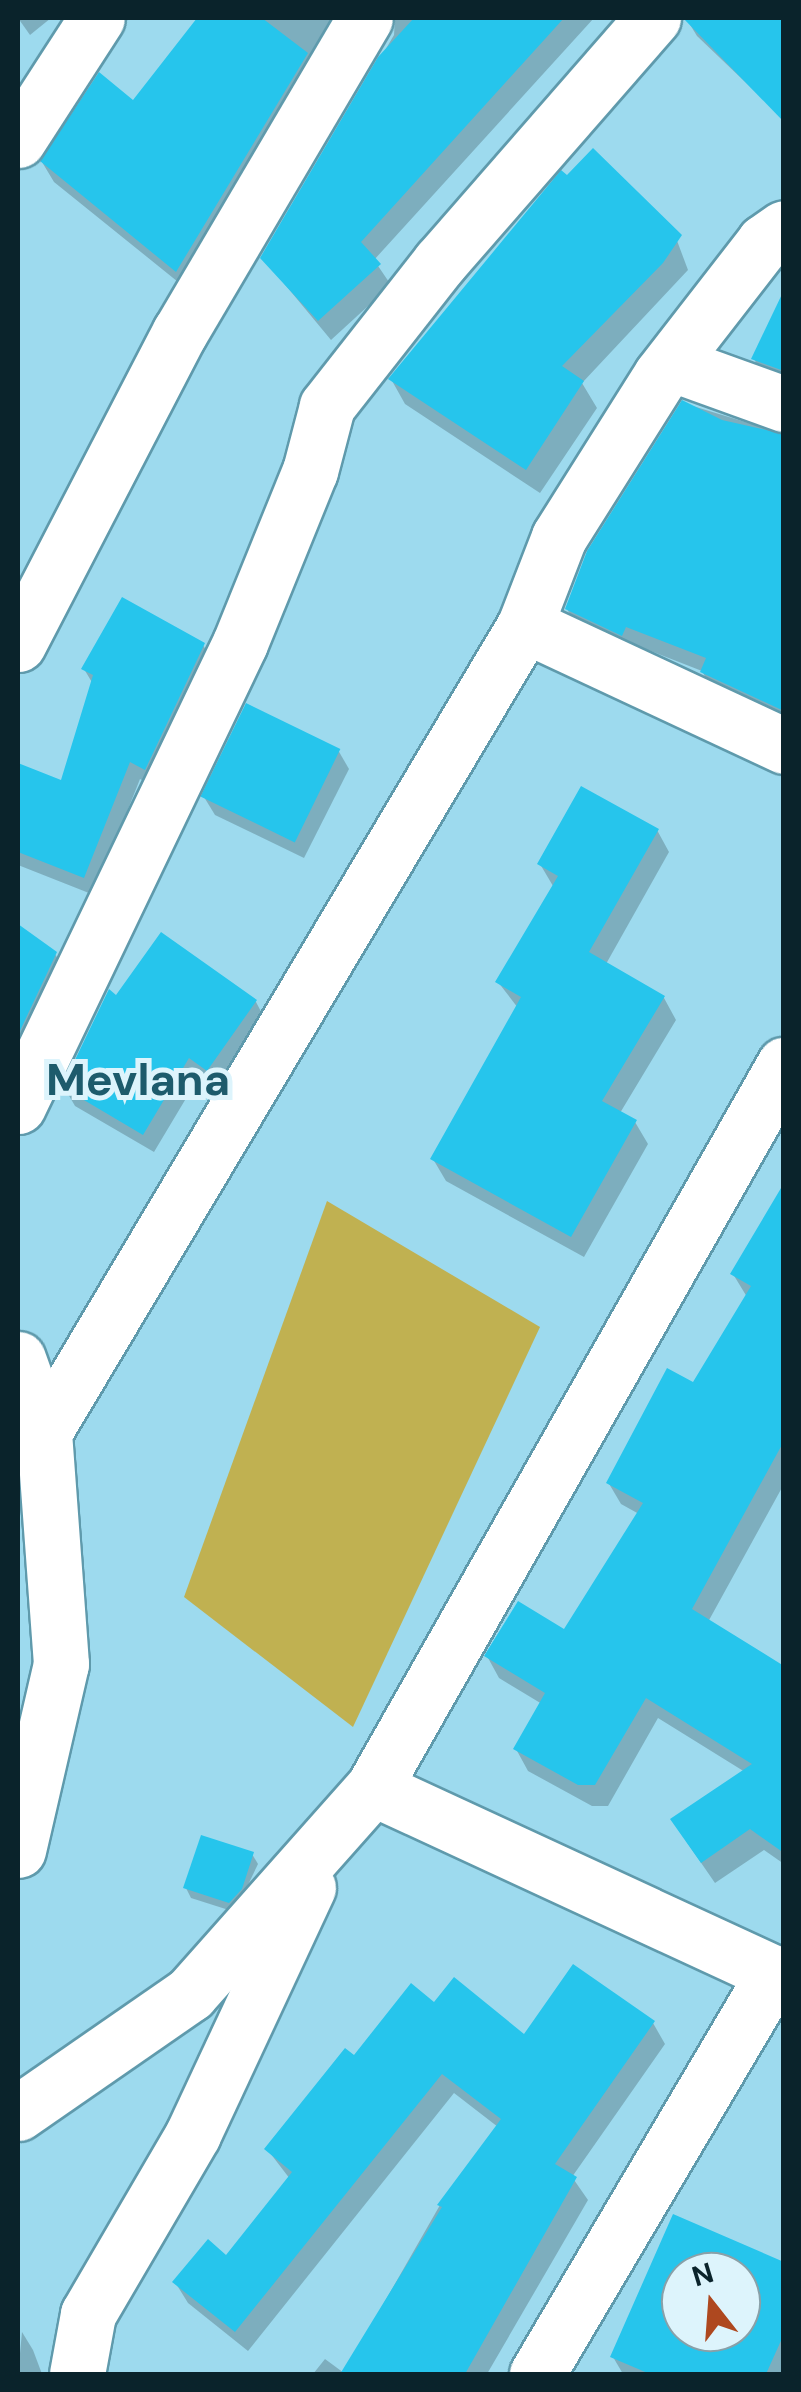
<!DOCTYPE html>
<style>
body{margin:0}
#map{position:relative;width:801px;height:2392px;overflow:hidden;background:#9ddaee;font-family:"DM Sans",sans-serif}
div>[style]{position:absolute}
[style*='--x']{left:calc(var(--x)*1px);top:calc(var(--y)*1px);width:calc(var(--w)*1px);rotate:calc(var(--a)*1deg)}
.green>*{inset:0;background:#c0b151}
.shadow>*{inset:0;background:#0003}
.building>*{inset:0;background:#26c5ec;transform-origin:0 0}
.roads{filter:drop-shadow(2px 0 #5f9aac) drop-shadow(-2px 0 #5f9aac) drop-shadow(0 2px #5f9aac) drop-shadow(0 -2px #5f9aac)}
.street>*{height:55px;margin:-27.5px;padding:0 27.5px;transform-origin:27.5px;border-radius:27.5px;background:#fff}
span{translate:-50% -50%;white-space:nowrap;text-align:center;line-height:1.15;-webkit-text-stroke:10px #ddf4fc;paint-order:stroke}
.district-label{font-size:45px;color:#1d5b6c;font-weight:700}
.frame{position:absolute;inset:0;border:20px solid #0a232b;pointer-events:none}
.north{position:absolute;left:661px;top:2252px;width:100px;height:100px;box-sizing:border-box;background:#ddf4fc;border:2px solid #89a0a8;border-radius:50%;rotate:343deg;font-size:28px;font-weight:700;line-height:40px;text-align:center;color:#0a232b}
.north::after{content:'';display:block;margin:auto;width:35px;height:45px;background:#ae481f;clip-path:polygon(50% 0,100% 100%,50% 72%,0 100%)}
</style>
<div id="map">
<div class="green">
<i style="clip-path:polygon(327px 1201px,540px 1327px,353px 1727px,184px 1597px)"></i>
</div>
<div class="shadow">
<i style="clip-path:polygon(18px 18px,51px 18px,30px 35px)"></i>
<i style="clip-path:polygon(200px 18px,354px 18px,188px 290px,54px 182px,42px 162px,134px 103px)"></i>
<i style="clip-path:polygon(395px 18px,594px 18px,374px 260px,391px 285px,331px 340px,263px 258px,394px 35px)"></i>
<i style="clip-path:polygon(686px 18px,784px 18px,784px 119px,697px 36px)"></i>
<i style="clip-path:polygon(673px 230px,688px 270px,582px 383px,597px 408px,540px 493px,405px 404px,391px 379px)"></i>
<i style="clip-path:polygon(784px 296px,784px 387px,765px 379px,754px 359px)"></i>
<i style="clip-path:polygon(683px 403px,784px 434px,784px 725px,714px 693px,702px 671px,638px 646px,634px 655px,579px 630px,567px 609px)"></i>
<i style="clip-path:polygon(203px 645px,214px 664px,155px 787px,140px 779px,94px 895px,18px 865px,18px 766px,62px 783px,93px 684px,84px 669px)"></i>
<i style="clip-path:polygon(338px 750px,349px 769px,304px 858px,215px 815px,204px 797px)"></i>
<i style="clip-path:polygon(657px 830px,669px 852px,606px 964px,664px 998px,676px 1020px,620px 1113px,635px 1122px,648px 1144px,584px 1257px,446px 1181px,433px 1159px,518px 1008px,498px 982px,553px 886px,540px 864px)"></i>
<i style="clip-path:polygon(18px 927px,55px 954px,66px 973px,18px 1075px)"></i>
<i style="clip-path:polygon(161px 935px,256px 1002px,266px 1021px,218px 1088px,200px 1075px,154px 1152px,75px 1106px,64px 1087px)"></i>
<i style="clip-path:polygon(784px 1190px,784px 1484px,708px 1622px,780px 1666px,784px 1660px,784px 1864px,764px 1850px,715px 1883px,686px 1841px,745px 1772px,658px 1718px,608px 1806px,592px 1806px,528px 1771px,516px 1749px,542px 1704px,499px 1678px,487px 1656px,565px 1632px,639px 1514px,621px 1504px,608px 1482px,694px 1386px,747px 1297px,733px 1274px)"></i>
<i style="clip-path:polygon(252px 1854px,258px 1864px,235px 1912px,191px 1898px,186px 1888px)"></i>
<i style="clip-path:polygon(434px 2005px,525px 2038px,653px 2023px,665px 2044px,572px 2177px,588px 2200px,487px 2374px,313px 2374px,325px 2359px,344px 2373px,440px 2205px,498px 2127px,454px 2093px,248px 2351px,188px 2303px,175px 2282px,227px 2258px,290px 2179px,267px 2149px,355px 2059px)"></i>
<i style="clip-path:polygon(evenodd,674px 2218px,784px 2265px,784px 2374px,623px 2374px,613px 2357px,674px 2218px,681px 2272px,741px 2272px,741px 2332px,681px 2332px,681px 2272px)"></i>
<i style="clip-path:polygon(22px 2332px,33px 2350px,42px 2374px,18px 2374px)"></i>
</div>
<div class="building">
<i style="clip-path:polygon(197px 18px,262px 18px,308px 53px,176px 272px,40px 161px,99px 72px,133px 100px)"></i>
<i style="clip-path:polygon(414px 18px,564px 18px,361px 242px,381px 264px,318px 321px,260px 258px,378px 57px)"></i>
<i style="clip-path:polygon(683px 18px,784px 18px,784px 122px)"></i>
<i style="clip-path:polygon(593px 148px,682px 235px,663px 263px,562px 366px,584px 381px,526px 470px,388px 379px,561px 170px,567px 175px)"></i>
<i style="clip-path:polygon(784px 290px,784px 371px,751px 359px)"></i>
<i style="clip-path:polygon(682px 400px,722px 420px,784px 434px,784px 711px,700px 672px,706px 658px,626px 627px,622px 636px,565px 609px,587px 551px)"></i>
<i style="clip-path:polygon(122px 597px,205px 643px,145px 770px,130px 762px,84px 878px,18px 852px,18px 763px,61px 780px,93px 675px,81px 669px)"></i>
<i style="left:246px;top:703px;width:105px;height:104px;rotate:26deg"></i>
<i style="clip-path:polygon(581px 786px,659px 829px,589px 952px,665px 996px,602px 1101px,637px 1120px,571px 1237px,430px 1159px,521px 997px,495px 982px,558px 876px,537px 864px)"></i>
<i style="clip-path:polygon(18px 924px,57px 952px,18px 1035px)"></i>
<i style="clip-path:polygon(161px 932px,257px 1000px,207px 1071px,189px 1058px,143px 1135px,62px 1087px,109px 989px,116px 995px)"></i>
<i style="clip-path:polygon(784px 1183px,784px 1441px,692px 1609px,784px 1666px,784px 1853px,750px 1829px,701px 1863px,670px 1819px,752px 1764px,646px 1698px,595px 1785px,578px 1785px,513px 1749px,545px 1693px,484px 1656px,518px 1601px,564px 1629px,643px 1503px,606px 1483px,667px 1368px,693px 1382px,751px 1286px,730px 1274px)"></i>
<i style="clip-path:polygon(201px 1835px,254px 1852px,242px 1889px,229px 1903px,183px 1888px)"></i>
<i style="clip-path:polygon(573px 1964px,655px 2021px,555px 2164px,577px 2177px,465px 2374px,340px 2374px,442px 2207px,437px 2205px,501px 2119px,442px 2074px,235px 2332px,172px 2282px,208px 2239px,226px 2255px,292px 2172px,264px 2149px,345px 2048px,354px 2055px,411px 1983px,434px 2002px,454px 1977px,524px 2034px)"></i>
<i style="clip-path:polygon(evenodd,673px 2214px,784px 2262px,784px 2334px,766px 2374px,650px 2374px,610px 2357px,673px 2214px,681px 2272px,741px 2272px,741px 2332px,681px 2332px,681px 2272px)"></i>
</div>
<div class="roads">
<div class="street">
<i style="--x:18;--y:140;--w:145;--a:-57.1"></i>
<i style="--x:673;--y:364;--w:118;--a:19.8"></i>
<i style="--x:525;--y:625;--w:286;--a:25"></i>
<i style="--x:18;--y:644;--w:352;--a:-62.6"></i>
<i style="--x:180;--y:332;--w:364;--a:-59.5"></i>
<i style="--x:18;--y:1106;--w:513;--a:-64.38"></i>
<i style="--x:240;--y:643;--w:186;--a:-67.9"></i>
<i style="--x:310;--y:471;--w:67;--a:-75.3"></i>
<i style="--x:327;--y:406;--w:183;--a:-51.9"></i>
<i style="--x:440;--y:262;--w:324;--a:-48.9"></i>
<i style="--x:18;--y:1359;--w:77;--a:70.4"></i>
<i style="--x:373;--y:1788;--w:832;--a:-60.38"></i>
<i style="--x:18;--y:1850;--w:191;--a:-77"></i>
<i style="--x:61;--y:1664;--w:233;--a:-94.2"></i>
<i style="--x:44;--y:1432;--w:939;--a:-59.2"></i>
<i style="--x:525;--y:625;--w:94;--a:-68.9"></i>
<i style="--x:559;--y:537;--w:191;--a:-57.8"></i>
<i style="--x:661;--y:375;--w:168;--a:-52.2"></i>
<i style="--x:764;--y:242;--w:24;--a:-35"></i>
<i style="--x:18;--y:2113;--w:209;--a:-34.7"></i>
<i style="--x:190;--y:1994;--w:276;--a:-48.4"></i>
<i style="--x:373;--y:1788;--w:453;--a:24.8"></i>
<i style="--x:77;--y:2374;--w:61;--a:-79.6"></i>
<i style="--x:88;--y:2314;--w:208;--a:-59.7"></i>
<i style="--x:193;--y:2134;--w:272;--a:-65"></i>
<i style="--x:537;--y:2374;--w:466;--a:-59.4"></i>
</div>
</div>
<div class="district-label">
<span style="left:138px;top:1080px">Mevlana</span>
</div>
<div class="frame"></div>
<div class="north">N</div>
</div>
